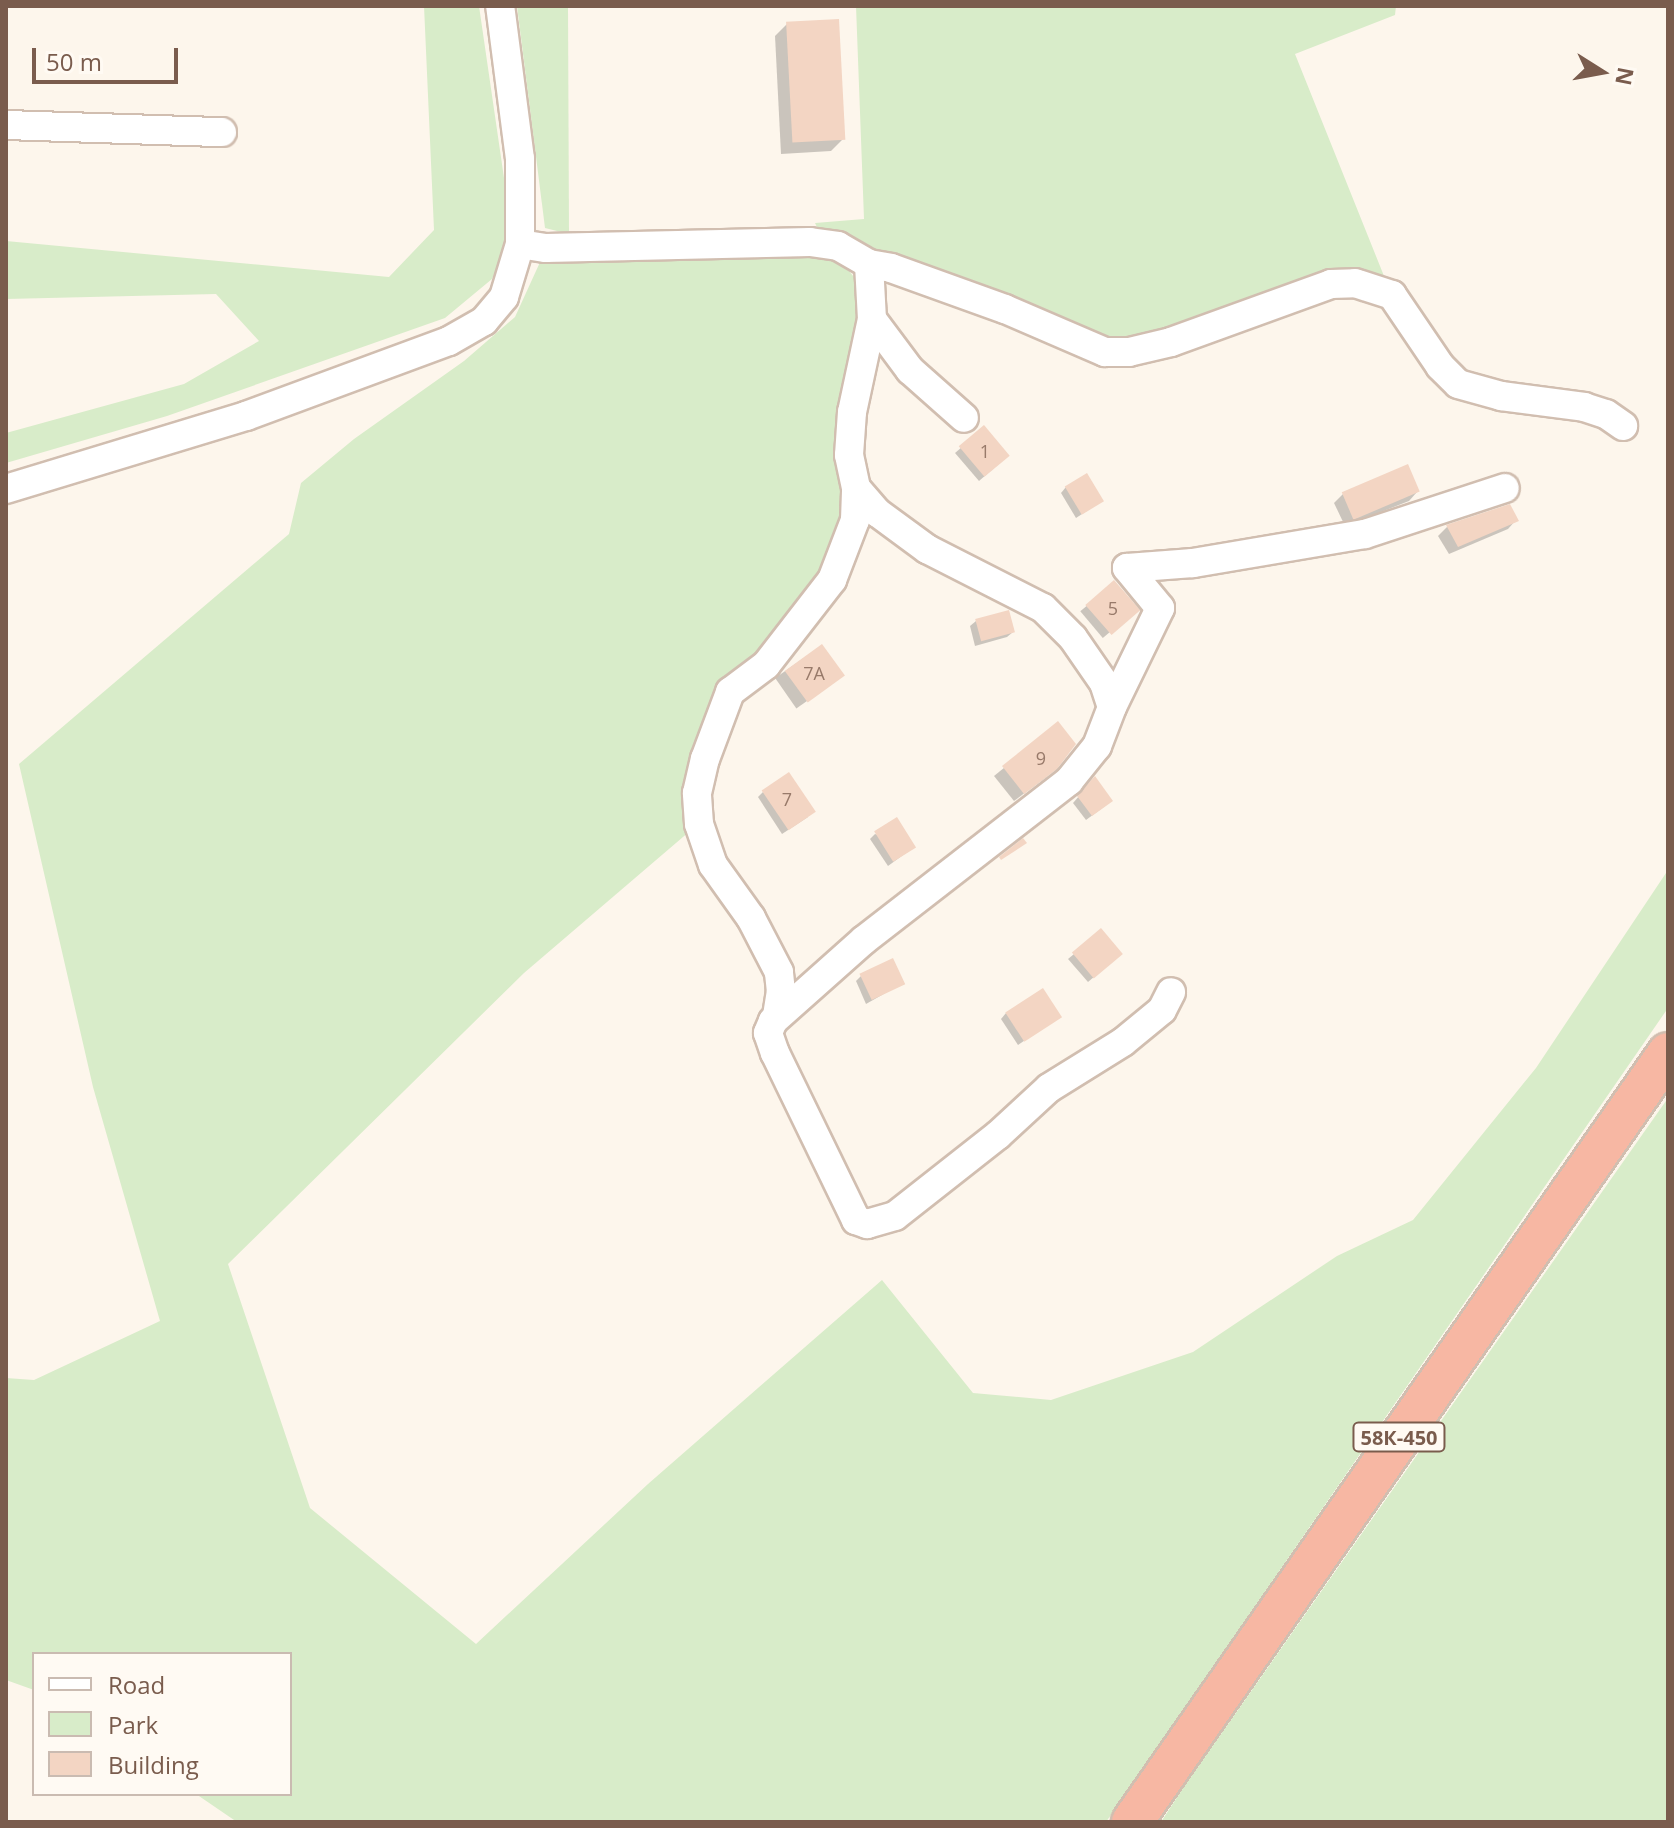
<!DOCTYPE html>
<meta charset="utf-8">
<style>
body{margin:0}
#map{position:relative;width:1674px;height:1828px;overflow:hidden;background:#fdf6ec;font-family:"Open Sans",sans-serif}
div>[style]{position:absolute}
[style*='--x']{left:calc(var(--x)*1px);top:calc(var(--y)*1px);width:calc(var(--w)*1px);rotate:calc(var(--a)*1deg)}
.green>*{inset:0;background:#d8ecc9}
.shadow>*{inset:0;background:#0003;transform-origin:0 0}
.building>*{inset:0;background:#f3d5c3;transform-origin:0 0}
.roads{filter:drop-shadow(2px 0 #d1beb0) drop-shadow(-2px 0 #d1beb0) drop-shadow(0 2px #d1beb0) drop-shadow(0 -2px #d1beb0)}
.minor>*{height:28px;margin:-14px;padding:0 14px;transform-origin:14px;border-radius:14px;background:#fff}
.highway>*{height:40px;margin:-20px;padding:0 20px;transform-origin:20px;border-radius:20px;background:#f7b7a3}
span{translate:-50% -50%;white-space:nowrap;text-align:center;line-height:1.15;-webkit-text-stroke:6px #fffaf3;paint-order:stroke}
.number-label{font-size:18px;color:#987a6a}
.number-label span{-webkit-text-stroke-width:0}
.shield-label span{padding:2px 6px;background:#fffaf3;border:2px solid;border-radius:6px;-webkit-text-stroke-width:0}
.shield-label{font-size:20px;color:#7a5c4d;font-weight:700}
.frame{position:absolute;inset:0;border:8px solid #7a5c4d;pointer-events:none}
.legend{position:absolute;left:32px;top:1652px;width:260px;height:144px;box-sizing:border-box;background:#fffaf3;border:2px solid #cabbb1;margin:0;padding:10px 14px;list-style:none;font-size:24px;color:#7a5c4d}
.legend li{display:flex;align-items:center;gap:16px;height:40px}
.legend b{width:40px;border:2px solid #cabbb1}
.north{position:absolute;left:1562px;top:32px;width:80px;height:80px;-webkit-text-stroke:6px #fffaf3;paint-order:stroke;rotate:101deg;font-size:22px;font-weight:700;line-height:32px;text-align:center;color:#7a5c4d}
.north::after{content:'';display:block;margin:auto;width:28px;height:36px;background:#7a5c4d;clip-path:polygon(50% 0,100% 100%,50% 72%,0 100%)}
.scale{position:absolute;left:32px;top:48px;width:146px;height:36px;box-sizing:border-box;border:4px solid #7a5c4d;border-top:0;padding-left:10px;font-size:24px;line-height:28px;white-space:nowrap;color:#7a5c4d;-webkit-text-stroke:6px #fffaf3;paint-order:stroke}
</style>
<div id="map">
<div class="green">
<i style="clip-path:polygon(424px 6px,479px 6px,512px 233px,492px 279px,445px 318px,167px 416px,6px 463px,6px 433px,184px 384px,259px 341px,216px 294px,6px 299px,6px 241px,389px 277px,434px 230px)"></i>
<i style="clip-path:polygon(517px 6px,568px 6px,569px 234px,545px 228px)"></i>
<i style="clip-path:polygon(856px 6px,1396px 6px,1395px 15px,1295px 54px,1390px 291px,1351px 278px,1120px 350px,822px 237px,815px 223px,864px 219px)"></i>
<i style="clip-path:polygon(822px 250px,845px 266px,862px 287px,851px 521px,818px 594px,733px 678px,690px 831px,524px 973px,228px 1264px,310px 1508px,476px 1644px,648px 1484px,882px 1280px,973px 1393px,1051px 1400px,1193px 1352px,1337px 1256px,1413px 1220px,1536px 1068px,1668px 870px,1668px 1008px,1106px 1822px,237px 1822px,196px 1794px,290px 1794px,290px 1654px,34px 1654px,34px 1690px,6px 1680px,6px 1378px,34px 1380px,160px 1321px,93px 1087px,19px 764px,289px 534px,301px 483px,354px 439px,464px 361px,515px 317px,541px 260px)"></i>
<i style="clip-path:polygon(1668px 1098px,1668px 1822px,1161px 1822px,1183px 1788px)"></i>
</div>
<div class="shadow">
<i style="clip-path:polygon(787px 24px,843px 139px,831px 151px,781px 154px,775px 36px)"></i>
<i style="clip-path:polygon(984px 428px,1002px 461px,979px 481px,955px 453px)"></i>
<i style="clip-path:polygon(1066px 487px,1102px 501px,1076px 518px,1061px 493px)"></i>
<i style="clip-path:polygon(1417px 492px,1409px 501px,1345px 526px,1334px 503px,1343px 494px)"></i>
<i style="clip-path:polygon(1509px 507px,1516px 520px,1508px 529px,1449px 554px,1438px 536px,1447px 527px)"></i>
<i style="left:1114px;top:583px;width:35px;height:44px;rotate:50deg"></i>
<i style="clip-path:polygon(976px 621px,1013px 632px,1007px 637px,975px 646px,970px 626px)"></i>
<i style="left:821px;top:646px;width:37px;height:56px;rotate:55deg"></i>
<i style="clip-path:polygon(1058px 724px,1046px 777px,1014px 801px,994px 776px)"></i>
<i style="clip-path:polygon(1094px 779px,1105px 806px,1086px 820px,1073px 803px)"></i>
<i style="clip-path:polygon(763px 792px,808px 817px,782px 834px,758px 797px)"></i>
<i style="clip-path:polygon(875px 834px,914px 847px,888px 866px,870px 839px)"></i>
<i style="clip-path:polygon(1074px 954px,1115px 959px,1088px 982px,1068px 959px)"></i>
<i style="clip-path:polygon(861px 976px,903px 983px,866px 1004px,856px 981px)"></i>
<i style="clip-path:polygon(1006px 1013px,1059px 1017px,1018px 1045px,1001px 1019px)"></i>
</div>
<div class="building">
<i style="left:839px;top:19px;width:121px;height:53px;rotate:87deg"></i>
<i style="left:984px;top:425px;width:40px;height:33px;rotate:50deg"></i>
<i style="left:1408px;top:464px;width:30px;height:72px;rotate:67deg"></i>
<i style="left:1087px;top:473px;width:33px;height:26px;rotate:59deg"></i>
<i style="clip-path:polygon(1510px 504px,1519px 521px,1458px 547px,1446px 525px)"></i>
<i style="left:1114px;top:580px;width:40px;height:38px;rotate:49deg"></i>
<i style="left:1009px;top:610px;width:23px;height:35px;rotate:75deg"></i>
<i style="left:822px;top:644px;width:39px;height:46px;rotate:54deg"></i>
<i style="clip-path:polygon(1058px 721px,1076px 744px,1057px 769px,1024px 794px,1002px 766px)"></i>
<i style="left:789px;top:772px;width:48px;height:33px;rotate:56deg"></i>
<i style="clip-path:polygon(1095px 776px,1113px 801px,1092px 816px,1077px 796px)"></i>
<i style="left:897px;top:817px;width:36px;height:27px;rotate:58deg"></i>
<i style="clip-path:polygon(1023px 838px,1027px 843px,1001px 860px,999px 857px)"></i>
<i style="left:1101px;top:928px;width:34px;height:38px;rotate:50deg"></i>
<i style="left:893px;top:958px;width:29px;height:37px;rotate:65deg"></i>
<i style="left:1043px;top:988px;width:35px;height:45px;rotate:57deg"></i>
</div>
<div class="roads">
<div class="minor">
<i style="--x:6;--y:125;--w:216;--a:1.9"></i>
<i style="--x:520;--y:244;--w:26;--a:9"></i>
<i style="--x:546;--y:248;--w:264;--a:-1.3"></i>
<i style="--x:810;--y:242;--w:28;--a:8"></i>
<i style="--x:838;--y:246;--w:36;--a:30"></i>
<i style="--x:869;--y:264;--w:55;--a:86.9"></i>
<i style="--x:872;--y:319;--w:95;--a:102.1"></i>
<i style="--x:852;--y:412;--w:43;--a:94"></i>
<i style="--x:849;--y:455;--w:34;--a:78"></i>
<i style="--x:856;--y:488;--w:33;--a:49"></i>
<i style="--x:878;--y:513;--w:61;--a:36.3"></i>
<i style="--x:927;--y:549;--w:130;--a:27"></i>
<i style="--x:1043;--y:608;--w:42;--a:45"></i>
<i style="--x:1073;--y:638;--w:55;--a:55.4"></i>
<i style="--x:1104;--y:683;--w:25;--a:72"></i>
<i style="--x:1112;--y:707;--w:42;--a:111"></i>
<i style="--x:1097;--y:746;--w:45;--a:128.7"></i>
<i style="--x:1069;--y:781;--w:259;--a:142.2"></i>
<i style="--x:864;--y:940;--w:122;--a:138.3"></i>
<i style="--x:773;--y:1021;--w:13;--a:113"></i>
<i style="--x:768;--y:1033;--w:21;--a:71"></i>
<i style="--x:775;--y:1053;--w:186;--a:64.1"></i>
<i style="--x:856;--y:1220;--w:12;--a:20"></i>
<i style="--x:867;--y:1224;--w:29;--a:-16"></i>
<i style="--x:895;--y:1216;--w:131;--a:-38.2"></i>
<i style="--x:998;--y:1135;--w:69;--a:-42.7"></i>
<i style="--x:1049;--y:1088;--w:87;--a:-31.9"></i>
<i style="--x:1123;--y:1042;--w:50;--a:-39.4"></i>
<i style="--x:1162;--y:1010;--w:20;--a:-63"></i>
<i style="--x:869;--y:264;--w:22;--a:10"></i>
<i style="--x:891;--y:268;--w:121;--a:19.8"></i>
<i style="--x:1005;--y:309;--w:109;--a:23.3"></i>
<i style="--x:1105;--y:352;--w:24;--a:0"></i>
<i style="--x:1129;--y:352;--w:43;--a:-13.4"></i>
<i style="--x:1171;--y:342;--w:170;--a:-19.9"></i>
<i style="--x:1331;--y:284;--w:24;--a:-2"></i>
<i style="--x:1355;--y:283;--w:39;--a:18"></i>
<i style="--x:1392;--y:295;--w:86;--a:55.9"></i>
<i style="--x:1440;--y:366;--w:25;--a:45"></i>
<i style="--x:1458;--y:384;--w:45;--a:15.6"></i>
<i style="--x:1501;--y:396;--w:84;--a:7.5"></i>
<i style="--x:1584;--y:407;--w:23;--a:18"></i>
<i style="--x:1606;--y:414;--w:21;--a:35"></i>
<i style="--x:872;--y:319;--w:64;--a:53.3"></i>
<i style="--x:910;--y:370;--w:72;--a:41.6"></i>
<i style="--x:6;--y:489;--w:251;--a:-16.9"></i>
<i style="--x:246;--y:416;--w:216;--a:-20.3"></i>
<i style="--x:449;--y:341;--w:40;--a:-29.7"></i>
<i style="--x:484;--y:321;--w:31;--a:-50"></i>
<i style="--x:504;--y:297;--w:55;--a:-73.2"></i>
<i style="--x:520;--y:244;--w:85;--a:-90"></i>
<i style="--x:520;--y:159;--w:154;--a:-97.4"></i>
<i style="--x:1112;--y:707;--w:110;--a:-64.1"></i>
<i style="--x:1160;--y:608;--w:52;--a:-129.5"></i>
<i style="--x:1127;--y:568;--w:66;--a:-4.3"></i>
<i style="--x:1193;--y:563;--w:174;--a:-9.6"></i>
<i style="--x:1365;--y:534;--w:147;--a:-18.2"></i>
<i style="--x:777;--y:1016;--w:24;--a:-81"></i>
<i style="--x:781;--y:992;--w:20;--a:-96"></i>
<i style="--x:779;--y:972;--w:61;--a:-117.4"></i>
<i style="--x:751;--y:918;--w:65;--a:-125.6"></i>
<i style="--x:713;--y:865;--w:43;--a:-108.9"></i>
<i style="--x:699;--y:824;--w:31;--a:-94"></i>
<i style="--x:697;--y:793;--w:35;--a:-77"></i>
<i style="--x:705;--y:759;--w:72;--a:-69.5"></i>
<i style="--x:730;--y:692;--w:45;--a:-36.9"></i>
<i style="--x:766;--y:665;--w:108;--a:-52.2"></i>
<i style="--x:832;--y:580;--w:64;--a:-69"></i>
<i style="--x:855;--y:520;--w:32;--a:-88"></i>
</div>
<div class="highway">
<i style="--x:1132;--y:1822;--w:937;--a:-55.12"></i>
</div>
</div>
<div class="number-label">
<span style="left:985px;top:451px">1</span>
<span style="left:1113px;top:608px">5</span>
<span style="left:814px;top:673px">7А</span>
<span style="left:1041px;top:758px">9</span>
<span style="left:787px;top:799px">7</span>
</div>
<div class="shield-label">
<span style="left:1399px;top:1437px">58К-450</span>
</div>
<div class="frame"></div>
<ul class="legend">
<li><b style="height:10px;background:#fff"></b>Road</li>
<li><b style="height:22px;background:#d8ecc9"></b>Park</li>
<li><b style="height:22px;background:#f3d5c3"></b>Building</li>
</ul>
<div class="north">N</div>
<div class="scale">50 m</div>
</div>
